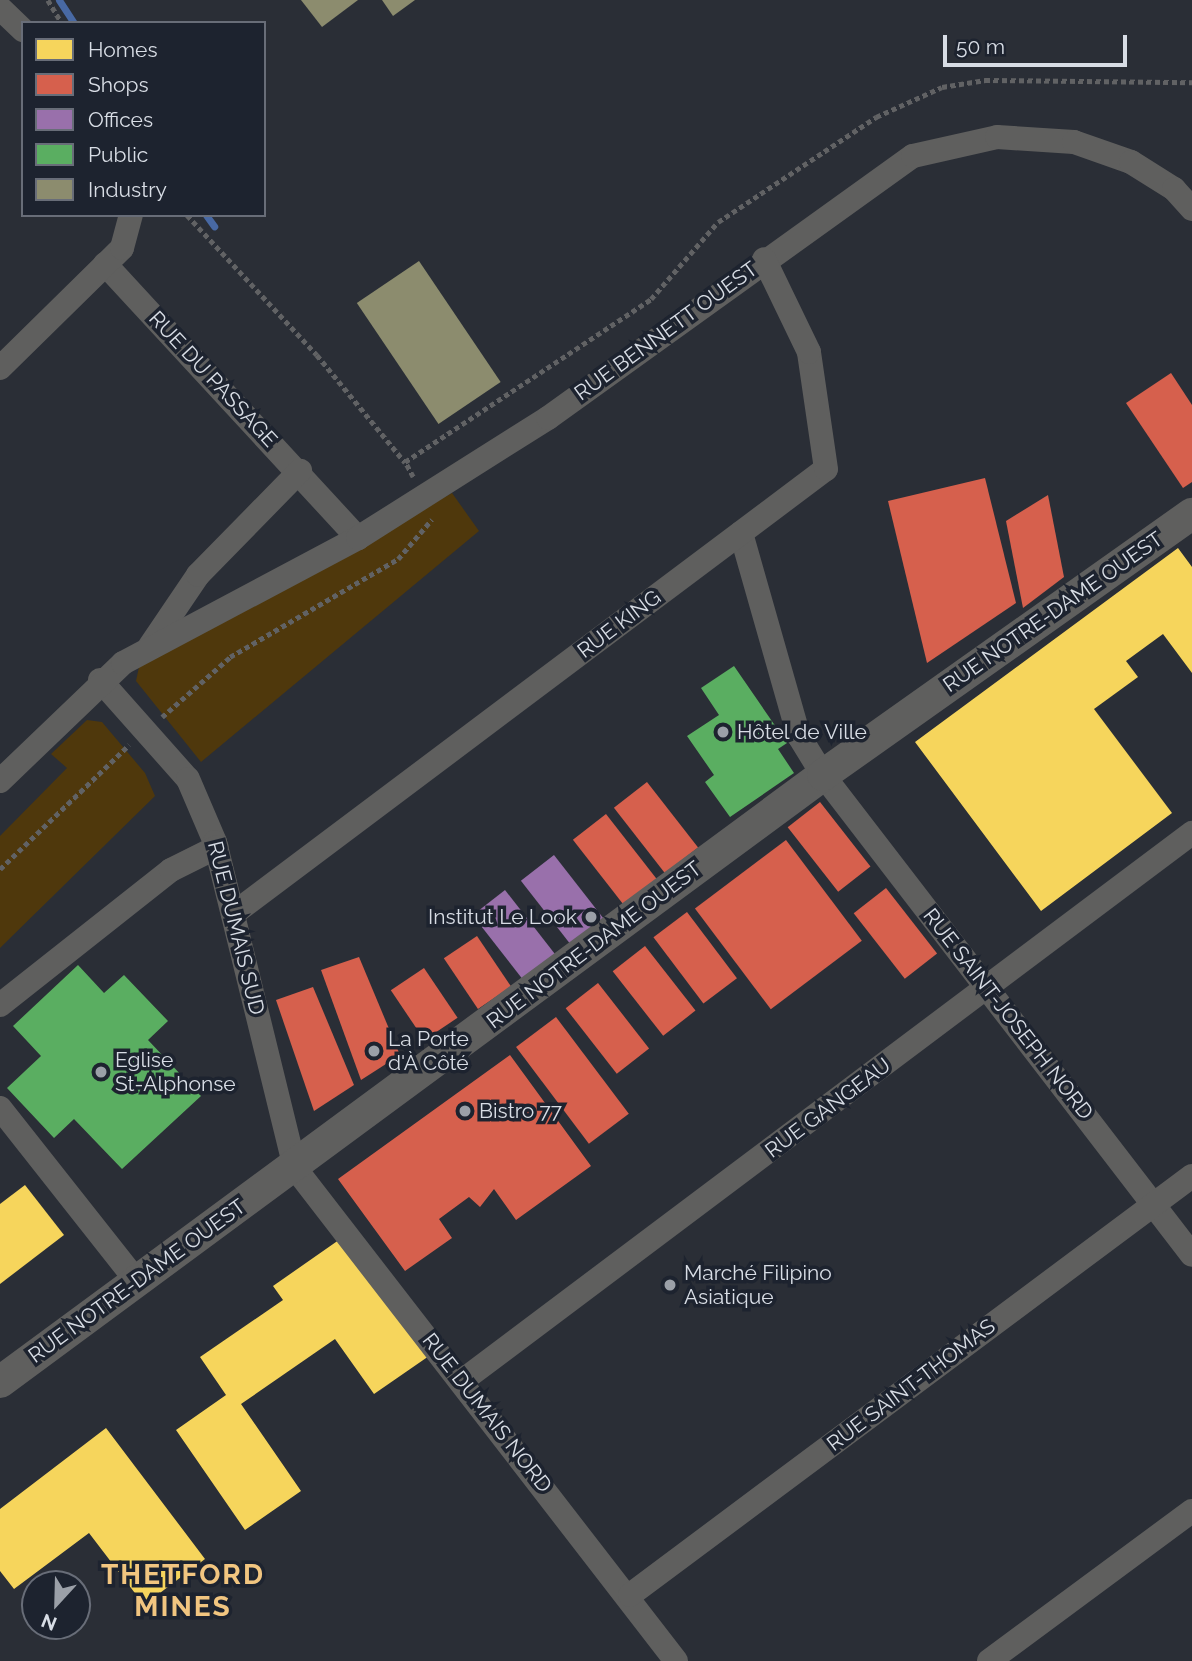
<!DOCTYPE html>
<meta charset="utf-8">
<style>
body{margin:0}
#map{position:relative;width:1192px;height:1661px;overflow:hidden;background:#2a2e36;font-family:Raleway,sans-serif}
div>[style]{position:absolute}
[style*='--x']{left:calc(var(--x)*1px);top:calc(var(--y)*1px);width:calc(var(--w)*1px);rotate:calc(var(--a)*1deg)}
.green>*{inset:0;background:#4f380c}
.homes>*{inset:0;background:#f6d55c}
.shops>*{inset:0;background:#d6604d;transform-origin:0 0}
.offices>*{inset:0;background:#9970ab;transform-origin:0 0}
.public>*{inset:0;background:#5aae61}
.industry>*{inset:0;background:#8c8c6e;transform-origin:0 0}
.stream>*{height:7px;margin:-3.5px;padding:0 3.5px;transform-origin:3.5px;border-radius:3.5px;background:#4869a4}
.path>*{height:4.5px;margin-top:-2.25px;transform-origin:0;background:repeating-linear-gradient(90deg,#616264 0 5px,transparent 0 8.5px)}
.minor>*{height:24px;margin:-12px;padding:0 12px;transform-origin:12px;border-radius:12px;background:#5f5f5e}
.tertiary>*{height:32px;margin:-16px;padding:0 16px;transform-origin:16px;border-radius:16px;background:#5f5f5e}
.dots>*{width:19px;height:19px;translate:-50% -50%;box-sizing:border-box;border:4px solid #1d232f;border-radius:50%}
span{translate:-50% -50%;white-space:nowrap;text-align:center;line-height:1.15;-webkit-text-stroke:7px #1d232f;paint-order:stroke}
.street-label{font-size:21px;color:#d8dde5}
.poi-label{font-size:21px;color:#d8dde5}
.left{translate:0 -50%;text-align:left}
.right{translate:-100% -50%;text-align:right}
.district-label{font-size:28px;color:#f1c580;font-weight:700;letter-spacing:2px}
.legend{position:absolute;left:21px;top:21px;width:245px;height:196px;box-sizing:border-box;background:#1d232f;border:2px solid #686d78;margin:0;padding:9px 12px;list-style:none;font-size:21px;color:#d8dde5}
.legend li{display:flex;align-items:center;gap:14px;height:35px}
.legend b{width:35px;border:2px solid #686d78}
.north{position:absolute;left:21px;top:1570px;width:70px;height:70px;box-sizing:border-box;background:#1d232f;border:2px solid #686d78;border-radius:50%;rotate:202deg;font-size:19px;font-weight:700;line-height:28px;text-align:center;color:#d8dde5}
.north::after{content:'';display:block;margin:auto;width:24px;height:32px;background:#9ba0a8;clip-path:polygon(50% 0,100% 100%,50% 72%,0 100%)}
.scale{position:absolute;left:943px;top:35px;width:184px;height:32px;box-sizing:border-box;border:4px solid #d8dde5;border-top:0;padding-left:9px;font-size:21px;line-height:24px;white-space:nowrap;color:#d8dde5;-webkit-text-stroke:5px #1d232f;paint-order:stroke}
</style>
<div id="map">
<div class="green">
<i style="clip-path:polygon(452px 493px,479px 531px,201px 762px,136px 681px,139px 667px)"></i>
<i style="clip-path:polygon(87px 720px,102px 722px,145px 773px,155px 796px,0 948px,0 836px,67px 768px,51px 754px)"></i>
</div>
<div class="homes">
<i style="clip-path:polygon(1178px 548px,1192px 567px,1192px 673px,1163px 634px,1126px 661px,1138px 677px,1094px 709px,1172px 813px,1041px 911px,915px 742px)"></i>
<i style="clip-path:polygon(25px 1185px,64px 1235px,0 1284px,0 1204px)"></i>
<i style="clip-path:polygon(346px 1235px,429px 1356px,374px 1394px,335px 1339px,241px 1404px,301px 1491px,245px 1530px,176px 1430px,226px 1395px,200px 1357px,283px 1300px,273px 1286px)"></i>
<i style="clip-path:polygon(106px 1428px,205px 1559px,144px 1605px,89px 1533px,14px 1589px,0 1571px,0 1509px)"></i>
</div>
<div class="shops">
<i style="clip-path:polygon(1171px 373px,1192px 405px,1192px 482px,1183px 488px,1126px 403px)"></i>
<i style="clip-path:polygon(985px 478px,1016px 603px,927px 663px,888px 501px)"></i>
<i style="clip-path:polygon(1048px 495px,1064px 577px,1023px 608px,1006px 521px)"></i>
<i style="left:647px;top:782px;width:83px;height:42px;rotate:52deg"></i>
<i style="left:820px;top:802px;width:82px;height:41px;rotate:52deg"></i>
<i style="left:606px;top:814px;width:83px;height:42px;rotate:52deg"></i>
<i style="left:786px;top:840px;width:126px;height:114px;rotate:53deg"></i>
<i style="left:886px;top:888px;width:83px;height:41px;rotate:52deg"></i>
<i style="left:687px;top:912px;width:83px;height:42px;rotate:53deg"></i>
<i style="left:477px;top:936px;width:61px;height:40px;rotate:56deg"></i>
<i style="left:645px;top:946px;width:82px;height:41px;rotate:52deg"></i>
<i style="clip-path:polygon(359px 957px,400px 1055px,361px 1080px,321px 970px)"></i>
<i style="left:424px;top:968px;width:60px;height:40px;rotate:56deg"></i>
<i style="left:598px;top:983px;width:83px;height:41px;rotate:52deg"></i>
<i style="clip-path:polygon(313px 987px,354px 1085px,314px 1111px,276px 1000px)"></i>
<i style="left:556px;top:1017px;width:121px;height:50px;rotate:53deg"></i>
<i style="clip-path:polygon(510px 1055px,591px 1166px,516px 1220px,494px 1189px,480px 1207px,469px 1197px,439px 1219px,452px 1238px,405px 1271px,338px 1179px)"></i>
</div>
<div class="offices">
<i style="left:554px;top:855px;width:83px;height:42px;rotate:52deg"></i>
<i style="left:505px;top:890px;width:83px;height:41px;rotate:52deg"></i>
</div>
<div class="public">
<i style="clip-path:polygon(734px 666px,787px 743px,778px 749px,794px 773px,730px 817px,705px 782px,714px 775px,687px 736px,719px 715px,701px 688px)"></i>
<i style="clip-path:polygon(78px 965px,104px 993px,124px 975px,168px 1021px,148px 1040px,201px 1096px,122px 1169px,74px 1119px,54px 1138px,7px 1088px,41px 1056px,13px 1026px)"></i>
</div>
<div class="industry">
<i style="clip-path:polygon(301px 0,358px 0,322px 27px)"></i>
<i style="clip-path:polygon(382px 0,415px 0,393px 16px)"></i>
<i style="left:419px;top:261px;width:146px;height:75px;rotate:56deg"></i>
</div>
<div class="stream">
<i style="--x:59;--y:0;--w:27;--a:57"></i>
<i style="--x:206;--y:215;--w:14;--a:54"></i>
</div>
<div class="path">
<i style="--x:48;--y:0;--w:27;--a:59"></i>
<i style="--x:187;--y:215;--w:191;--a:47.1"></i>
<i style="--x:317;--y:355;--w:139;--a:50.6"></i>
<i style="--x:413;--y:477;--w:17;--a:-118"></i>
<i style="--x:405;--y:462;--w:295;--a:-33.5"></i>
<i style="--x:651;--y:299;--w:102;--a:-49"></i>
<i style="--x:718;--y:222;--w:190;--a:-33.6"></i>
<i style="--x:876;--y:117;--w:72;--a:-24.4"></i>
<i style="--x:942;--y:87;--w:44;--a:-9.2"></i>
<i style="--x:985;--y:80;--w:207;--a:0.6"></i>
<i style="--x:162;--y:717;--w:91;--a:-41.4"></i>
<i style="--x:230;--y:657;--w:194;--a:-30.3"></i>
<i style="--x:398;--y:559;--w:52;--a:-49.6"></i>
<i style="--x:0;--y:869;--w:179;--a:-43.9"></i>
</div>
<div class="minor">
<i style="--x:0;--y:8;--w:32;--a:44"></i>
<i style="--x:105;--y:264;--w:373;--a:47.3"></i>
<i style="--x:0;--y:368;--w:171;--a:-44.5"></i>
<i style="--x:122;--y:248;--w:34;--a:-75"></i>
<i style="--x:741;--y:533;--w:211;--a:74.1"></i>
<i style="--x:799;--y:736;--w:46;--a:58.4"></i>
<i style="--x:823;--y:775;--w:605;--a:52.45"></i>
<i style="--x:150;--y:646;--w:86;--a:-55.9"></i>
<i style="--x:198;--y:575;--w:146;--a:-45.6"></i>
<i style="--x:100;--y:680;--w:132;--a:48.4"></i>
<i style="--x:188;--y:779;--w:69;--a:66.8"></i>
<i style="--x:215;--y:842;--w:336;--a:76.2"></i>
<i style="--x:295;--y:1168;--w:623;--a:52.3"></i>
<i style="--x:0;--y:781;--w:170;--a:-43.8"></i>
<i style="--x:123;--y:663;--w:266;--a:-28"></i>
<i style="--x:358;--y:538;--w:225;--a:-32.3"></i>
<i style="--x:548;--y:418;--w:449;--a:-35.7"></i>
<i style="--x:913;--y:156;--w:86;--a:-12.7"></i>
<i style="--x:997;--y:137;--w:77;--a:3.7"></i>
<i style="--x:1074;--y:142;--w:60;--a:19.3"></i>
<i style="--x:1131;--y:162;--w:51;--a:32.1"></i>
<i style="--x:1174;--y:189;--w:27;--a:48"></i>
<i style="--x:233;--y:914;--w:741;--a:-36.89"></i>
<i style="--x:826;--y:469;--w:118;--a:-98.3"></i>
<i style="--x:809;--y:352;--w:103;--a:-115.8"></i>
<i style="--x:0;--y:1005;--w:218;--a:-38.3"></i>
<i style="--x:171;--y:870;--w:51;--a:-26.6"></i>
<i style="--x:0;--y:1108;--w:219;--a:51.7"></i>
<i style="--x:462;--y:1381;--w:913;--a:-36.9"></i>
<i style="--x:630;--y:1595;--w:701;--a:-36.71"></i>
<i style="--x:989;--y:1661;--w:252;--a:-36.5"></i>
</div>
<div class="tertiary">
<i style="--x:0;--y:1382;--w:1023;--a:-36.41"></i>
<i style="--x:823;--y:775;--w:452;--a:-35.3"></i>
</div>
<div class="dots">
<i style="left:723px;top:732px;background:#9ba0a8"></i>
<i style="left:591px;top:917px;background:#9ba0a8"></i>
<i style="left:374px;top:1051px;background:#9ba0a8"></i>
<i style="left:101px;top:1072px;background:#9ba0a8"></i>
<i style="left:465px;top:1111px;background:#9ba0a8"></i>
<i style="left:670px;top:1285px;background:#9ba0a8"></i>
</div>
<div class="street-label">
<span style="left:666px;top:331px;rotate:-36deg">RUE BENNETT OUEST</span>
<span style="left:213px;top:379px;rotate:47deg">RUE DU PASSAGE</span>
<span style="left:1053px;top:612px;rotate:-35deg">RUE NOTRE-DAME OUEST</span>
<span style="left:619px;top:624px;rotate:-37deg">RUE KING</span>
<span style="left:236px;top:928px;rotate:76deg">RUE DUMAIS SUD</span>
<span style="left:594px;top:945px;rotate:-37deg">RUE NOTRE-DAME OUEST</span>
<span style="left:1008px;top:1014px;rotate:52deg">RUE SAINT-JOSEPH NORD</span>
<span style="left:828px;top:1108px;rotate:-37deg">RUE GANGEAU</span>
<span style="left:137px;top:1281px;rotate:-36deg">RUE NOTRE-DAME OUEST</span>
<span style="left:911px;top:1385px;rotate:-37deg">RUE SAINT-THOMAS</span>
<span style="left:487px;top:1413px;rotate:52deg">RUE DUMAIS NORD</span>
</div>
<div class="poi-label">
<span class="left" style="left:737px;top:732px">Hôtel de Ville</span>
<span class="right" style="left:577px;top:917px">Institut Le Look</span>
<span class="left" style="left:388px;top:1051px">La Porte<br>d'À Côté</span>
<span class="left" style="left:115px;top:1072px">Eglise<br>St-Alphonse</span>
<span class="left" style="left:479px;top:1111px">Bistro 77</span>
<span class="left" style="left:684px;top:1285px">Marché Filipino<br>Asiatique</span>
</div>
<div class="district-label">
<span style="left:183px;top:1591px">THETFORD<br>MINES</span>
</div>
<ul class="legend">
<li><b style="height:19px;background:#f6d55c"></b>Homes</li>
<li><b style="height:19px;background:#d6604d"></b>Shops</li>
<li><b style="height:19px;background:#9970ab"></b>Offices</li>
<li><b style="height:19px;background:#5aae61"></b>Public</li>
<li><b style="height:19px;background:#8c8c6e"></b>Industry</li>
</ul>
<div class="north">N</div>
<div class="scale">50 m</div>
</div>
